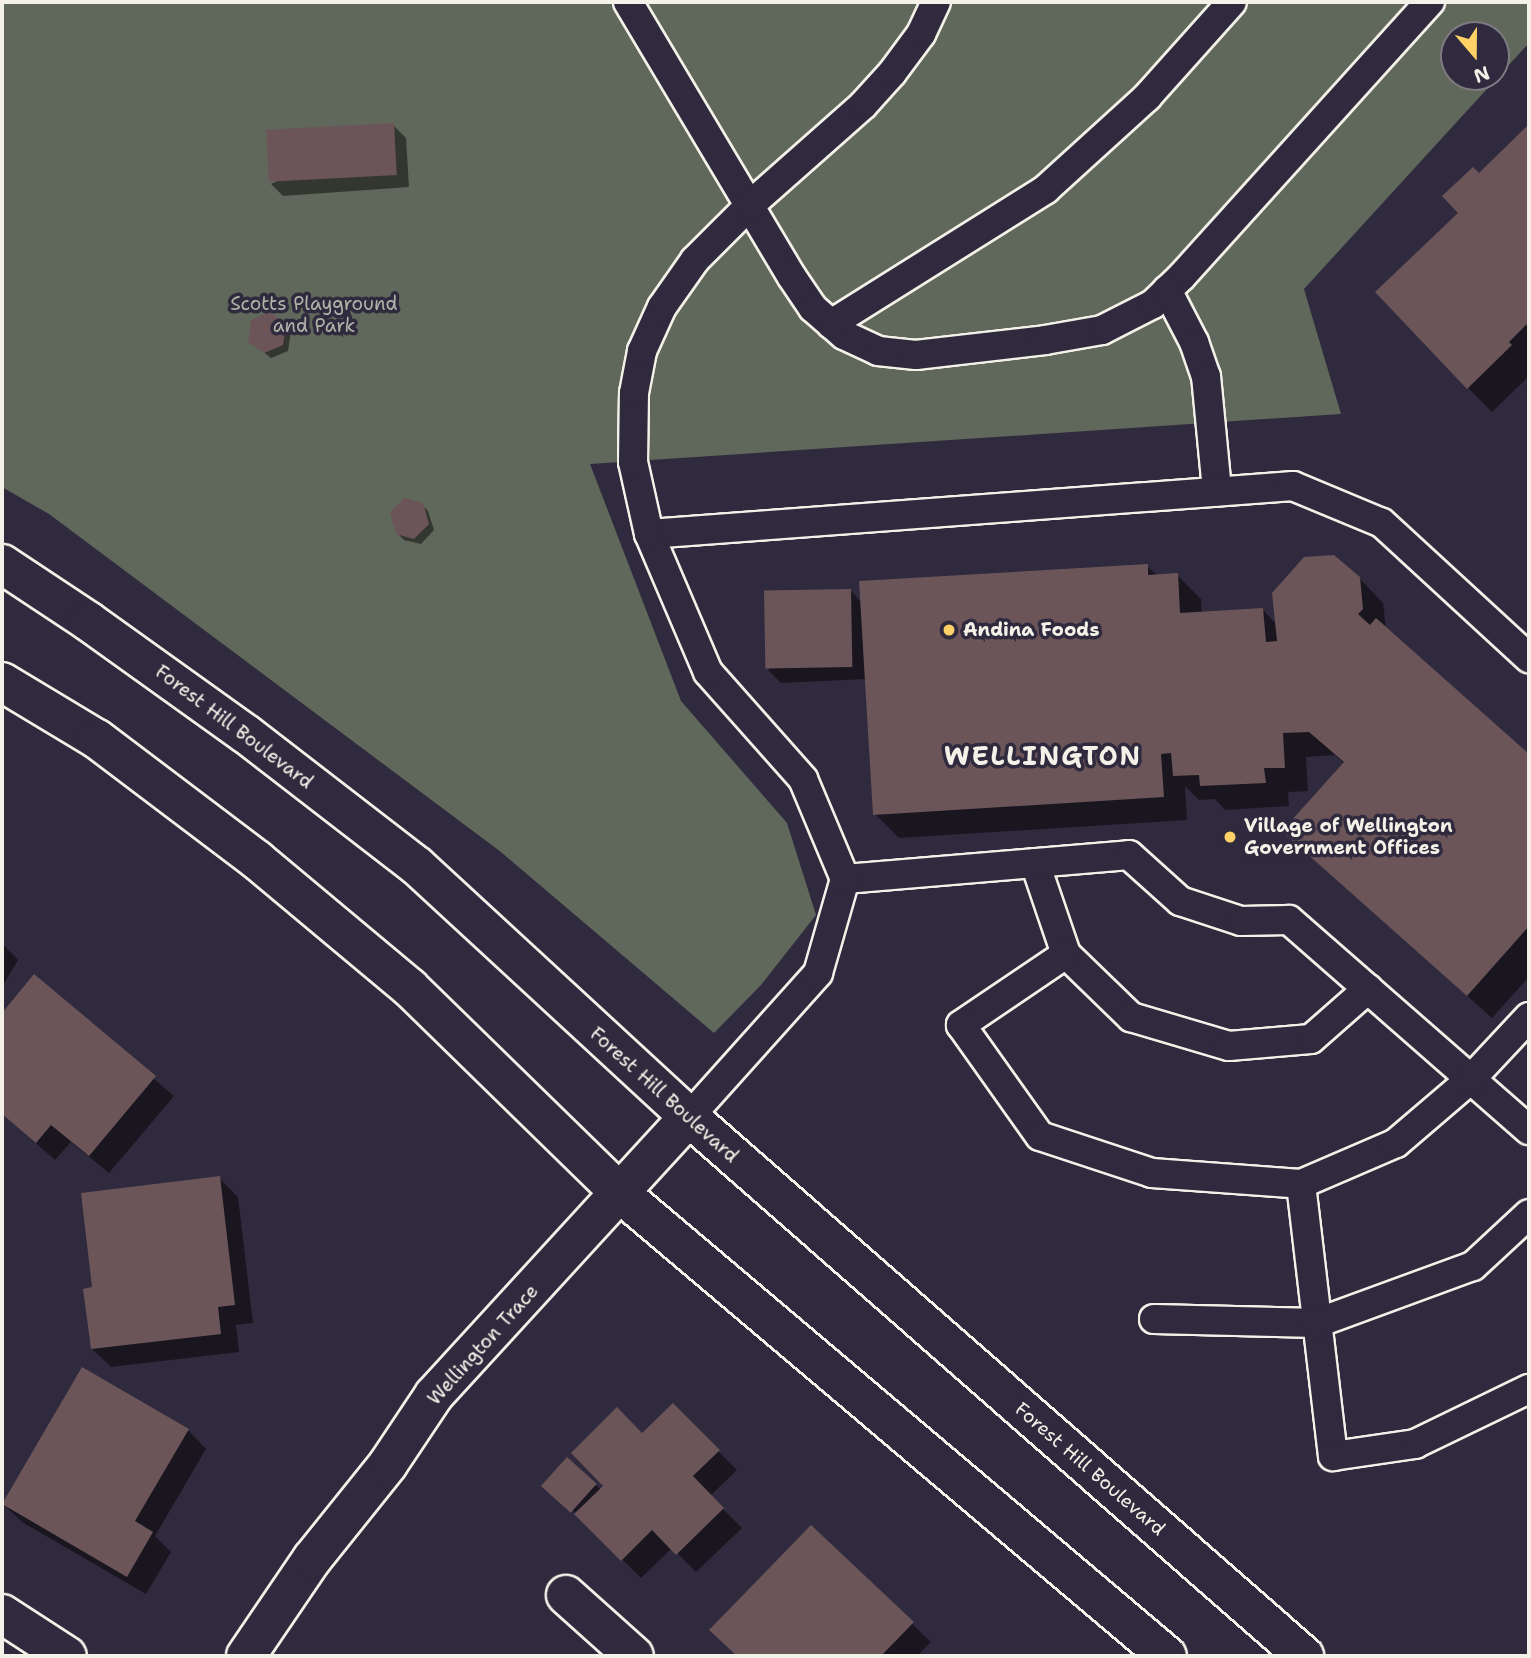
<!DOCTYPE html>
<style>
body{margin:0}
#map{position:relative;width:1531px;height:1658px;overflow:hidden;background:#2f2a3d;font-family:"Shantell Sans",sans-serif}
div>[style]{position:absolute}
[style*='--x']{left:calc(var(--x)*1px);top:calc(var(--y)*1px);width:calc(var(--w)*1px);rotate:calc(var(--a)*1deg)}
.green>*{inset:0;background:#60685b}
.shadow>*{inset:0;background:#0007}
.building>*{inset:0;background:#6b5559;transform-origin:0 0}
.roads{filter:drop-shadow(2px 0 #f4f1e8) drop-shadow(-2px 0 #f4f1e8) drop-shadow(0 2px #f4f1e8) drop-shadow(0 -2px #f4f1e8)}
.lane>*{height:28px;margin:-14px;padding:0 14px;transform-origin:14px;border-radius:14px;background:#2f2a3d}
.street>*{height:38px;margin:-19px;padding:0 19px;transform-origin:19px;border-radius:19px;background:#2f2a3d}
.secondary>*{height:38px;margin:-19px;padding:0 19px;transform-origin:19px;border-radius:19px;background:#2f2a3d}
.dots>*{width:19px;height:19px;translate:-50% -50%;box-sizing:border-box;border:4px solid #2f2a3d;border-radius:50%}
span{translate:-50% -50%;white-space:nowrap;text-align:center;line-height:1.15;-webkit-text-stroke:7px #2f2a3d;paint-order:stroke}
.park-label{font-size:19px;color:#b1b3a9}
.poi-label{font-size:19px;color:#f4f1e8;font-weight:700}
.left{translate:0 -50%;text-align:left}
.street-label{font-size:19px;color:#f4f1e8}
.district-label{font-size:26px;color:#f4f1e8;font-weight:700;letter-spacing:2px}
.frame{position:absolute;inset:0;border:4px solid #f4f1e8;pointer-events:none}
.north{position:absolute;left:1440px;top:21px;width:70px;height:70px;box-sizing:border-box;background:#2f2a3d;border:2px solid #7e7a81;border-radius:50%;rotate:160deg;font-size:19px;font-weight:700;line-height:28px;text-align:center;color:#f4f1e8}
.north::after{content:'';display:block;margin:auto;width:24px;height:32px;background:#ffd166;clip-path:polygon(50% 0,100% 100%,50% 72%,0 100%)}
</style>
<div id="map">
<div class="green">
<i style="clip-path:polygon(evenodd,2px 2px,1529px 2px,1529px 43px,1304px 289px,1341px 414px,590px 464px,681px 701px,787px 823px,816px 915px,761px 985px,714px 1033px,501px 852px,49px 514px,2px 487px,2px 2px,1454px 35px,1496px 35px,1496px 77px,1454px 77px,1454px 35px)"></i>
</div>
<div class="shadow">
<i style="clip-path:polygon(393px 125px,406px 138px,409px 187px,283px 196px,271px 184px)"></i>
<i style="clip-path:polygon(1529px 127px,1529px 376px,1492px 412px,1468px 388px,1461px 213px,1479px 175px)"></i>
<i style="clip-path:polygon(285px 325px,291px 331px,288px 351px,271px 358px,257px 347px)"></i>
<i style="clip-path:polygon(422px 505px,428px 511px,434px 530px,421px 544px,404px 540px,397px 533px)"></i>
<i style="clip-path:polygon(1147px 566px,1158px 576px,1177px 575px,1201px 599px,1202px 614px,1263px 610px,1277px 625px,1359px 578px,1383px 603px,1386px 629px,1529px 756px,1529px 977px,1492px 1018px,1288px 835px,1345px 764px,1335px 755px,1306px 757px,1308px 791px,1288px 792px,1289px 806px,1225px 810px,1215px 799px,1199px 800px,1185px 786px,1187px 820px,899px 838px,875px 814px,867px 679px,781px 683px,768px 670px,850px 590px,862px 603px)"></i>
<i style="clip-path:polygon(2px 943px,18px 960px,2px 987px)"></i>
<i style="clip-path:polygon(34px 977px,174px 1096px,109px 1173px,71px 1142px,55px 1160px,2px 1113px,4px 1094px,2px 1092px,2px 1015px)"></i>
<i style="clip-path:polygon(219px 1178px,238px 1197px,253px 1323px,236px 1325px,239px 1352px,111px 1367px,92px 1349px,94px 1289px)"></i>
<i style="clip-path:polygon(673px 1406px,737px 1470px,710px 1496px,742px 1528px,696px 1572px,672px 1548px,641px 1578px,579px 1516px,544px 1485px,567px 1460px,601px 1490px,642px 1436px)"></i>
<i style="clip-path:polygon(188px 1430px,206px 1449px,155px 1536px,171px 1552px,146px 1594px,22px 1522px,3px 1504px)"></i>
<i style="clip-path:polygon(811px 1527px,931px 1642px,917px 1656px,738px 1656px,712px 1630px)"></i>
</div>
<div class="building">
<i style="left:394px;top:123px;width:52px;height:128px;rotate:87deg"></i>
<i style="clip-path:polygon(1529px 124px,1529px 322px,1509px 342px,1512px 345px,1467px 389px,1375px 292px,1458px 213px,1442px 196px,1473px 167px,1479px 173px)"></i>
<i style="clip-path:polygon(270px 312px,286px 324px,283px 345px,264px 353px,248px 342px,251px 320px)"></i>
<i style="clip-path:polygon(404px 498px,423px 503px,429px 524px,414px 539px,396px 534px,390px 513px)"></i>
<i style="clip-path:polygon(1334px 555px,1360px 577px,1363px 609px,1358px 614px,1370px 625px,1376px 618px,1529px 754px,1529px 926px,1467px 996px,1286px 835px,1296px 824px,1291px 821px,1344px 762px,1309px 732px,1283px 733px,1285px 768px,1264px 768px,1266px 783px,1200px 786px,1199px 775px,1173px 776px,1171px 753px,1161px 754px,1164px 797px,873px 815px,859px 581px,1148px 564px,1148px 575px,1178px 573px,1180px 613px,1263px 608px,1266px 642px,1277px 641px,1272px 593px,1304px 557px)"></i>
<i style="left:851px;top:589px;width:78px;height:87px;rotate:89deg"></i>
<i style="clip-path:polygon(34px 974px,156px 1076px,89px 1156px,51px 1125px,36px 1143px,2px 1114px,2px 1013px)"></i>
<i style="clip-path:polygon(220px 1176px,235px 1305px,218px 1307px,221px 1334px,91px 1349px,83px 1289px,92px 1287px,81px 1193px)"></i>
<i style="clip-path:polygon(82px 1367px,189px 1429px,135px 1521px,153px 1532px,127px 1577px,2px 1504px)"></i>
<i style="clip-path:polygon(673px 1403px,720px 1450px,693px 1476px,724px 1508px,676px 1555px,652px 1530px,621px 1561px,574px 1514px,603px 1486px,571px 1453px,617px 1407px,642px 1433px)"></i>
<i style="left:567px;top:1457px;width:40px;height:39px;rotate:42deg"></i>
<i style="clip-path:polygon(811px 1525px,914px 1622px,881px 1656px,737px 1656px,709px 1630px)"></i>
</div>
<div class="roads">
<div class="lane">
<i style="--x:628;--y:2;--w:320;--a:59.2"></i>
<i style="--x:792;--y:277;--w:37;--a:56"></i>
<i style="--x:813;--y:308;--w:41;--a:41.1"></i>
<i style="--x:844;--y:335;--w:38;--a:25"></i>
<i style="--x:878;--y:351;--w:38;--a:6"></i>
<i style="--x:916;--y:355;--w:130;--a:-6.6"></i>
<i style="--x:1045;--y:340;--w:58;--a:-10"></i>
<i style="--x:1102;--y:330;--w:57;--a:-27"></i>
<i style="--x:1153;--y:304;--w:40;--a:-44"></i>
<i style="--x:1182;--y:276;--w:370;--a:-47.9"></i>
<i style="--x:1167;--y:290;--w:59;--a:62.6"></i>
<i style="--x:1194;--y:342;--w:36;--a:71"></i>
<i style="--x:1206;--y:376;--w:116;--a:84.5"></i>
<i style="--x:831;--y:324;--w:254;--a:-32.1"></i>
<i style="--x:1046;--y:189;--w:137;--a:-42.3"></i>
<i style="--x:1147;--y:97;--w:127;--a:-48.2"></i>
<i style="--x:649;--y:534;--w:646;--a:-4.26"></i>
<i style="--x:1293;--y:486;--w:96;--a:22.6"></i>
<i style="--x:1382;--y:523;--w:200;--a:42.6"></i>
<i style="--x:1035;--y:863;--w:96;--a:71.2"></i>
<i style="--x:1066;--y:954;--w:91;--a:44.1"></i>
<i style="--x:1131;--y:1017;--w:102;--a:16.5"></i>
<i style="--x:1229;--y:1046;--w:82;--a:-4.9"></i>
<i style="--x:1311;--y:1039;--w:76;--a:-41.3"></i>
<i style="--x:845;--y:879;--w:285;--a:-4.8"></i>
<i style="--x:1129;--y:855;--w:69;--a:42"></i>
<i style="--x:1180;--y:901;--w:64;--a:18.2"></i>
<i style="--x:1241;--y:921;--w:48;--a:-1.2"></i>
<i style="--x:1289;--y:920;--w:319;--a:41.2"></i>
<i style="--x:1066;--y:954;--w:127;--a:145.9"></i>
<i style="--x:961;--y:1025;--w:136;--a:54.6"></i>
<i style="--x:1040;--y:1136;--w:118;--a:18.3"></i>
<i style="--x:1152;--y:1173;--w:149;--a:4.2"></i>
<i style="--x:1301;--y:1184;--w:103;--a:-23.3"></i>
<i style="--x:1396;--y:1143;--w:99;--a:-40.5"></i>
<i style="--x:1471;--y:1079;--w:85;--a:-46.9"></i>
<i style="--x:689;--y:1117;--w:193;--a:-48.1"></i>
<i style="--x:818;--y:973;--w:98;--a:-74"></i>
<i style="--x:845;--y:879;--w:108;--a:-112.8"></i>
<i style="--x:803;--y:779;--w:143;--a:-131.6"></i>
<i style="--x:708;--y:672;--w:150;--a:-113.1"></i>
<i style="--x:649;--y:534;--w:74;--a:-102.5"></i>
<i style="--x:633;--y:462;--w:69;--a:-89.2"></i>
<i style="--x:634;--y:393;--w:43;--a:-79.2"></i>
<i style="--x:642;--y:351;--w:48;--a:-65.6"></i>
<i style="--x:662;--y:307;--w:57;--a:-54.9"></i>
<i style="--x:695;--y:260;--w:76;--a:-45"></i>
<i style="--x:749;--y:206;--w:152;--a:-41.5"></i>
<i style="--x:863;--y:105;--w:43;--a:-47.8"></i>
<i style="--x:892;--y:73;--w:49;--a:-53.4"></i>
<i style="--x:921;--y:34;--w:35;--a:-65"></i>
<i style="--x:1301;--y:1184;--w:274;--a:83.3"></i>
<i style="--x:1333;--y:1456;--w:83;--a:-8.3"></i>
<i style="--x:1415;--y:1444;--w:127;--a:-25.8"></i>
<i style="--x:1154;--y:1319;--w:163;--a:1.4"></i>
<i style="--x:1317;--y:1323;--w:166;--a:-20.1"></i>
<i style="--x:1473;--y:1266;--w:76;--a:-42.9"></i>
</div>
<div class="street">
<i style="--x:566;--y:1595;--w:91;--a:41.9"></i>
<i style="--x:2;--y:1614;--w:77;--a:32.9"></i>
</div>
<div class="secondary">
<i style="--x:2;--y:564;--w:103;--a:33.5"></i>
<i style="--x:88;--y:621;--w:194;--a:35.6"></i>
<i style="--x:246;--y:734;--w:216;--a:37.7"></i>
<i style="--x:417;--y:866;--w:370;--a:42.7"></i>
<i style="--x:689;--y:1117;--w:818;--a:41.23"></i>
<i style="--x:2;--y:682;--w:111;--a:31"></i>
<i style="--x:97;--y:739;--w:201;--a:37.1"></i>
<i style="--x:257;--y:860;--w:199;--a:39.9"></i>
<i style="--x:410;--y:988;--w:295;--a:44.3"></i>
<i style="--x:621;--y:1194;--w:715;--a:40.24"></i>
<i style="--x:246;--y:1656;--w:117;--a:-55.8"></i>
<i style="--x:312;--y:1559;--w:122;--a:-51.3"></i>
<i style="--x:388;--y:1464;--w:83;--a:-56.3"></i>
<i style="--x:434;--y:1395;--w:377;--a:-47.5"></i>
</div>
</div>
<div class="dots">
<i style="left:949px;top:630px;background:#ffd166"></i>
<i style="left:1230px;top:837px;background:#ffd166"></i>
</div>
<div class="park-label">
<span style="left:314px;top:315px">Scotts Playground<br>and Park</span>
</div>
<div class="poi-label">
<span class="left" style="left:963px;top:630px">Andina Foods</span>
<span class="left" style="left:1244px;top:837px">Village of Wellington<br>Government Offices</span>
</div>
<div class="street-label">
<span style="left:234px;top:727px;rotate:37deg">Forest Hill Boulevard</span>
<span style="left:664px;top:1095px;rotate:42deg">Forest Hill Boulevard</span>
<span style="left:483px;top:1345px;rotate:-48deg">Wellington Trace</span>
<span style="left:1090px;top:1469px;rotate:41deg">Forest Hill Boulevard</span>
</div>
<div class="district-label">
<span style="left:1043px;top:756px">WELLINGTON</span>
</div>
<div class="frame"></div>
<div class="north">N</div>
</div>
